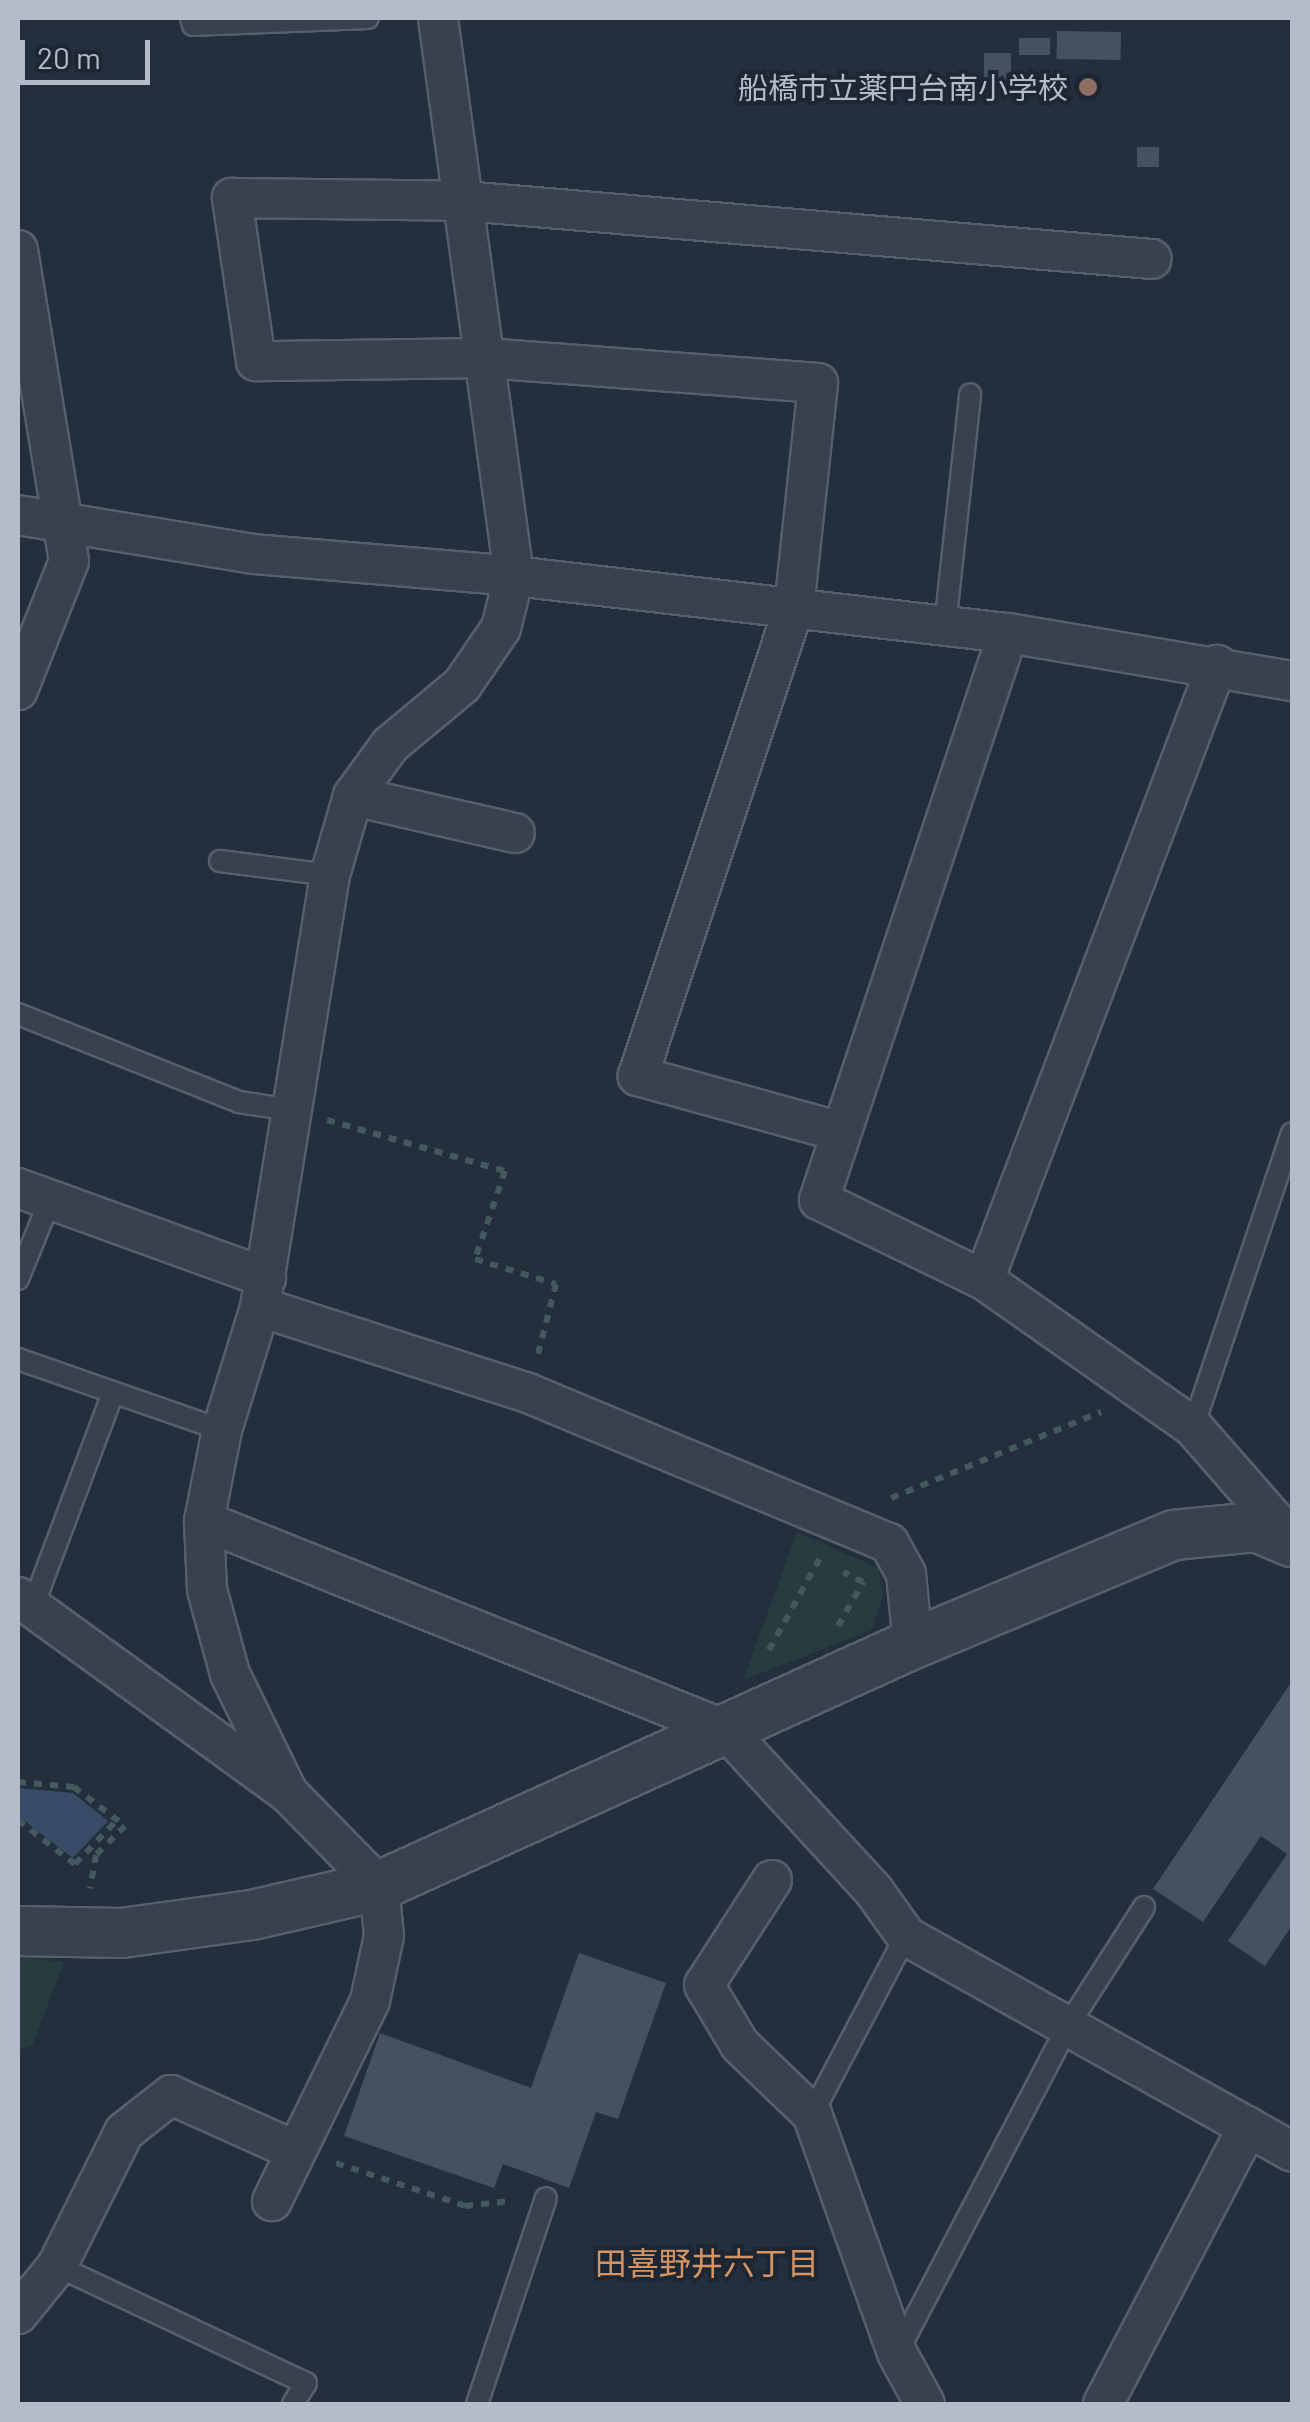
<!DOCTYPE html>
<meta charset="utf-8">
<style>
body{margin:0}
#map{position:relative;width:1310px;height:2422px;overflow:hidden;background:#242f3e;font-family:Barlow,"Noto Sans JP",sans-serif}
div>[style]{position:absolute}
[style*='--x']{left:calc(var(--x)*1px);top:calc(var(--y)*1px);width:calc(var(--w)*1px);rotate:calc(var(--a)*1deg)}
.green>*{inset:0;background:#263c3f}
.water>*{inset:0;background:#394c67}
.building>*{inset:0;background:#455162;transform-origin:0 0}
.path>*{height:6px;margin-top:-3px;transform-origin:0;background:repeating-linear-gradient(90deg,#44595c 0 8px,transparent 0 16px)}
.roads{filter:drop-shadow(2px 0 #565f6c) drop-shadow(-2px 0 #565f6c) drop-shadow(0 2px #565f6c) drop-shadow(0 -2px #565f6c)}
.service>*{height:20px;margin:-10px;padding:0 10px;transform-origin:10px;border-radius:10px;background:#38414e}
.minor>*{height:38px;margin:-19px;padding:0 19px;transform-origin:19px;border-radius:19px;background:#38414e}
.tertiary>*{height:48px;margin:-24px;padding:0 24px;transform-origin:24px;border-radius:24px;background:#38414e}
.dots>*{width:28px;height:28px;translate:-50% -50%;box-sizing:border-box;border:5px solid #1d2633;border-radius:50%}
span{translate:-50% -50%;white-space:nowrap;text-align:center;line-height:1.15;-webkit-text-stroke:8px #1d2633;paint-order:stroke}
.poi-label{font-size:30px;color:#b4bcc9}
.right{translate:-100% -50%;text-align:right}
.neighbourhood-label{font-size:32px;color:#d59563}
.frame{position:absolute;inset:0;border:20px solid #b4bcc9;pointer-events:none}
.scale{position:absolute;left:20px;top:40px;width:130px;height:45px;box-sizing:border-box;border:5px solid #b4bcc9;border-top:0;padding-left:12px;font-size:30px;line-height:35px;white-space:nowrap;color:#b4bcc9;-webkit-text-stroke:8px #1d2633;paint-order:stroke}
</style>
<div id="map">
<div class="green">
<i style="clip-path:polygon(797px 1532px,878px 1568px,883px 1594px,872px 1630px,743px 1680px)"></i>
<i style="clip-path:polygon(18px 1957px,64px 1962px,32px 2046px,18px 2050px)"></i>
</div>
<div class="water">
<i style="clip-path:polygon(18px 1788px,73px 1793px,108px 1821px,73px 1858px,18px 1816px)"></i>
</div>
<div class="building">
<i style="left:1057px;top:31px;width:64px;height:28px;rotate:1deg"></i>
<i style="left:1019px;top:38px;width:31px;height:17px"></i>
<i style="left:984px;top:53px;width:27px;height:34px"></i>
<i style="left:1137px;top:147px;width:22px;height:20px"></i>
<i style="clip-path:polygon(1292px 1681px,1292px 1925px,1265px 1966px,1228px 1941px,1287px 1854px,1261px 1836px,1203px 1922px,1153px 1889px)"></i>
<i style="clip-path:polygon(579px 1953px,666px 1983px,618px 2119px,596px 2112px,569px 2188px,503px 2164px,494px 2188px,344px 2136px,380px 2033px,531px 2088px)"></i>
</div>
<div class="path">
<i style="--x:327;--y:1120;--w:185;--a:16"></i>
<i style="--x:505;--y:1171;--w:93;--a:108.8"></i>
<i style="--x:475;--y:1259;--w:85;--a:17.2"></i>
<i style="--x:556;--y:1284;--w:76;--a:104.4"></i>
<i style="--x:891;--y:1498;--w:227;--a:-22.3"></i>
<i style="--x:838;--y:1626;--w:51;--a:-60.4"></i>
<i style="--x:863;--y:1582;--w:22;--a:-153"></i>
<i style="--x:769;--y:1650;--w:107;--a:-61"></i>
<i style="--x:18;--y:1782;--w:56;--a:5.1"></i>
<i style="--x:74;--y:1787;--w:64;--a:37.4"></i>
<i style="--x:125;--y:1826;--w:41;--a:135"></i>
<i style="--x:96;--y:1855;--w:34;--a:100"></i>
<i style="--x:18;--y:1820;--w:72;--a:37.7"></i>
<i style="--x:75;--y:1864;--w:61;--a:-46.3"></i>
<i style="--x:336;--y:2163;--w:136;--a:18.4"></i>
<i style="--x:465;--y:2206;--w:46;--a:-6.2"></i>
</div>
<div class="roads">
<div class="service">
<i style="--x:191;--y:18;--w:7;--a:74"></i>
<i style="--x:193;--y:25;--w:175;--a:-2.3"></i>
<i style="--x:945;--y:626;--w:233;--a:-83.8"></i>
<i style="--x:220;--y:861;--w:111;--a:7.3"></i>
<i style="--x:18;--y:1014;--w:238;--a:21.7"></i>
<i style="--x:239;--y:1102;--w:54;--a:8.6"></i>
<i style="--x:18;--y:1279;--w:85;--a:-67.9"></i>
<i style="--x:18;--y:1359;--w:216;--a:19.2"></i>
<i style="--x:1193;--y:1427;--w:310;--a:-71.4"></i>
<i style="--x:34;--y:1603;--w:224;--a:-69.4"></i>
<i style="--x:812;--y:2114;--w:201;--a:-62.2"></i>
<i style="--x:57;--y:2266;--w:275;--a:25.2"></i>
<i style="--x:306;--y:2383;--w:25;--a:122"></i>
<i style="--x:898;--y:2351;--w:369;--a:-62.4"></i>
<i style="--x:1069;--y:2024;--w:139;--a:-57.3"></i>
<i style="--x:477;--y:2404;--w:217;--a:-71.5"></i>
</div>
<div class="minor">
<i style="--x:18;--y:250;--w:315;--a:80.7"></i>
<i style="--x:69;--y:561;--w:139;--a:111.6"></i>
<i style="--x:18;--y:515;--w:238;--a:9.4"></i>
<i style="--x:253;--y:554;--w:262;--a:4.8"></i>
<i style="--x:514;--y:576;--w:497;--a:6.6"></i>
<i style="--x:1008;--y:633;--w:288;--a:9.6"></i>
<i style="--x:1008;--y:633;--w:598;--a:108.43"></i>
<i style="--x:819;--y:1200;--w:183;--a:25.9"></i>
<i style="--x:984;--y:1280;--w:256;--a:35.1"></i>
<i style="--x:1193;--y:1427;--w:150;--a:48.8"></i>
<i style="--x:353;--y:796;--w:166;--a:12.9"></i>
<i style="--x:841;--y:1132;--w:211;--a:-164.6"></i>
<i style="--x:638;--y:1076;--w:493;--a:-71.6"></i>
<i style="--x:794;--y:608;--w:226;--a:-83.9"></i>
<i style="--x:818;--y:383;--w:337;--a:-175.7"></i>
<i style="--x:482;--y:358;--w:226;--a:179.2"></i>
<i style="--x:256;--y:361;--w:165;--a:-98.4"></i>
<i style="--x:232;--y:198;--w:232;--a:0.7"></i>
<i style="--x:464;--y:201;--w:690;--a:4.82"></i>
<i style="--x:18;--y:1188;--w:264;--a:19.9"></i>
<i style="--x:984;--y:1280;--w:658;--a:-69.25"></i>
<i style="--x:260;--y:1307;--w:281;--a:17.8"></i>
<i style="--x:528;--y:1393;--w:391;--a:22.6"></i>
<i style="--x:889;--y:1543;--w:35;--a:61"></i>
<i style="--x:906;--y:1574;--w:70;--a:84.3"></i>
<i style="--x:204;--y:1521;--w:562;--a:21.82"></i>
<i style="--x:726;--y:1730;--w:219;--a:47.4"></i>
<i style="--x:874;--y:1891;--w:55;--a:54.6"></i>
<i style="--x:906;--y:1936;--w:442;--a:29.2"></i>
<i style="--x:18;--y:1597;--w:334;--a:36"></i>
<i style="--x:288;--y:1793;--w:130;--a:45.6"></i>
<i style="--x:379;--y:1886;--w:50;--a:84.3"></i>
<i style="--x:384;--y:1936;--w:66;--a:102.2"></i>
<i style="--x:370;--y:2001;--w:223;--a:116.1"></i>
<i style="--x:288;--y:1793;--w:132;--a:-116"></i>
<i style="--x:230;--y:1674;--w:87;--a:-105.3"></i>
<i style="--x:207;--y:1590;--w:69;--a:-92.5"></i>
<i style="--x:204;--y:1521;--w:93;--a:-78.8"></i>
<i style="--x:222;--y:1430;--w:129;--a:-72.8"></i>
<i style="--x:260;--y:1307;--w:438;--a:-80.8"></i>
<i style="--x:330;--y:875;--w:82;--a:-73.8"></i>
<i style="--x:353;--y:796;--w:63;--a:-54"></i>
<i style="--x:390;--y:745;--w:94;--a:-39.8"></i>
<i style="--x:462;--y:685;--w:69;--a:-55.6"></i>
<i style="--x:501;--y:628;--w:54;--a:-76"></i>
<i style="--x:514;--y:576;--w:563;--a:-97.76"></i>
<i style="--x:772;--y:1880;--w:125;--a:122.9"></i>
<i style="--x:704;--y:1985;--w:70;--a:59"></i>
<i style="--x:740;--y:2045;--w:100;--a:43.8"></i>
<i style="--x:812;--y:2114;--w:254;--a:70.4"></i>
<i style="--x:897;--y:2353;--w:58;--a:61.2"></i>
<i style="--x:18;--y:2314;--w:62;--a:-50.9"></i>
<i style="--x:57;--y:2266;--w:150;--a:-63.4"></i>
<i style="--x:124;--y:2132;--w:60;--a:-38.2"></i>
<i style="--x:171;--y:2095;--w:133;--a:24.1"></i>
<i style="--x:1103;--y:2404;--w:313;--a:-62.4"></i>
</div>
<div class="tertiary">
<i style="--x:18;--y:1931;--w:104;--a:1.1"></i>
<i style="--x:122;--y:1933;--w:131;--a:-7.9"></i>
<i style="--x:252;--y:1915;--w:130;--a:-12.9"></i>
<i style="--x:379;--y:1886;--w:586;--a:-24.38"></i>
<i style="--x:913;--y:1644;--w:283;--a:-22.7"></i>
<i style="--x:1174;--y:1535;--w:82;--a:-5.6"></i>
<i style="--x:1256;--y:1527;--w:39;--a:23"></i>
</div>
</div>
<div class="dots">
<i style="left:1088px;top:87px;background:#8d6e63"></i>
</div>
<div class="poi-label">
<span class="right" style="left:1068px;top:87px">船橋市立薬円台南小学校</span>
</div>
<div class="neighbourhood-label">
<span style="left:707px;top:2262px">田喜野井六丁目</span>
</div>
<div class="frame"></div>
<div class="scale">20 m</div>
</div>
